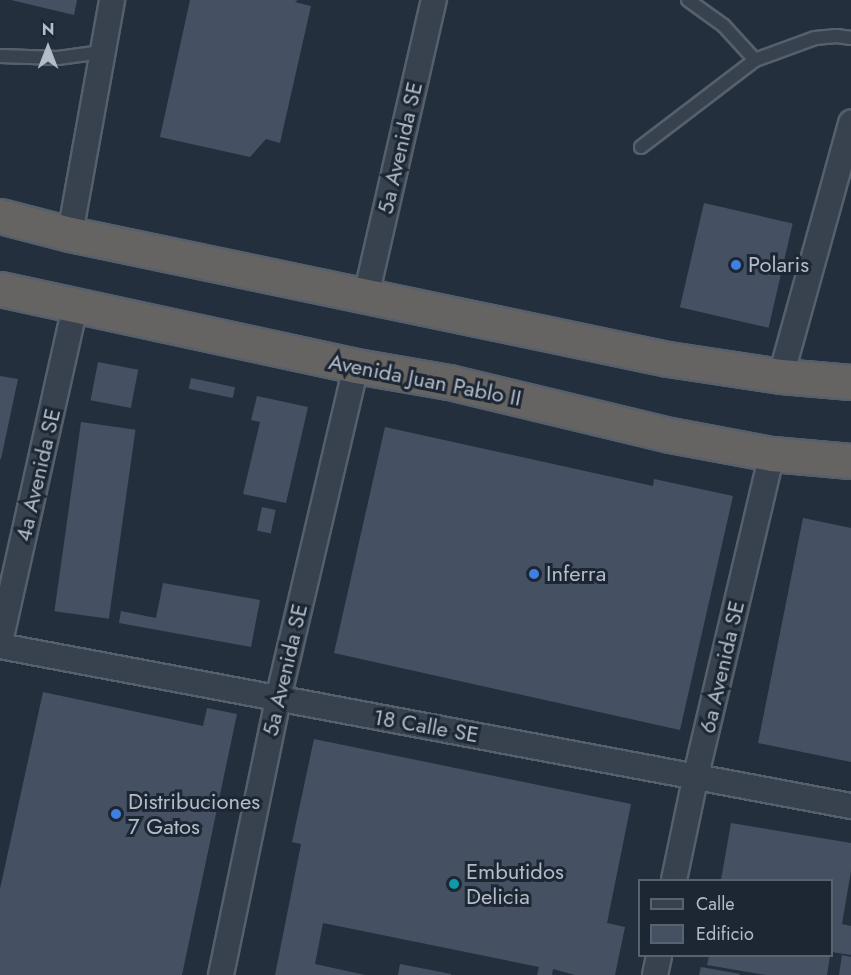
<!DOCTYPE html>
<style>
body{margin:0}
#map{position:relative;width:851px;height:975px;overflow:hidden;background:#242f3e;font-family:Jost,sans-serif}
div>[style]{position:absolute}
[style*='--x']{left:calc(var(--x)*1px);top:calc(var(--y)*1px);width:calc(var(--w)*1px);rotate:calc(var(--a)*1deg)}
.building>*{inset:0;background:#455162;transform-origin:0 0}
.roads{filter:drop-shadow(2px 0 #565f6c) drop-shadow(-2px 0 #565f6c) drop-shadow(0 2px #565f6c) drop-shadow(0 -2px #565f6c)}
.service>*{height:12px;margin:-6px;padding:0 6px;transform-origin:6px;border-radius:6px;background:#38414e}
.minor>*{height:24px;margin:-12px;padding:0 12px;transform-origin:12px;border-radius:12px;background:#38414e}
.trunk>*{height:33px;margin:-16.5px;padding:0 16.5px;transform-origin:16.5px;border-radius:16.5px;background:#656462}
.dots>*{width:16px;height:16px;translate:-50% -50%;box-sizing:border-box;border:3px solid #1d2633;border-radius:50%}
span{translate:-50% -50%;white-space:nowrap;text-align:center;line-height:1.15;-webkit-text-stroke:6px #1d2633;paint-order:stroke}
.street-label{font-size:22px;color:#b4bcc9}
.poi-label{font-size:22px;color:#b4bcc9}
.left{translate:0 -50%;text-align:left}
.legend{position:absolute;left:638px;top:879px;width:195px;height:78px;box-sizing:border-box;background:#1d2633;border:2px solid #59626f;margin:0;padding:8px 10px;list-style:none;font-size:18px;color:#b4bcc9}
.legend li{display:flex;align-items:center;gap:12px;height:30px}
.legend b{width:30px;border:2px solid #59626f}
.north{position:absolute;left:18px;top:18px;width:60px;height:60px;-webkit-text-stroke:4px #1d2633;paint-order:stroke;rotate:0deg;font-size:16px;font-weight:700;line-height:24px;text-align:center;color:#b4bcc9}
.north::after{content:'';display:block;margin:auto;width:21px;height:27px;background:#b4bcc9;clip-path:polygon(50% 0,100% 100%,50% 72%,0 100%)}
</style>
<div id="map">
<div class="building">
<i style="clip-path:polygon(11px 0,77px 0,74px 15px)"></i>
<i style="clip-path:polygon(190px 0,298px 0,295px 2px,311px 6px,280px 143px,266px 139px,250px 157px,160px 137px)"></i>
<i style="left:704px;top:203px;width:91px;height:107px;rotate:13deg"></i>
<i style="left:98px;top:362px;width:41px;height:39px;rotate:11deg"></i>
<i style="clip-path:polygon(0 376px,18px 379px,1px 459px,0 459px)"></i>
<i style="left:191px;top:378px;width:45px;height:11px;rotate:12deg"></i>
<i style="clip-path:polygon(257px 396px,308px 407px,286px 503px,243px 494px,260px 422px,251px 420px)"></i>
<i style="left:81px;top:422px;width:55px;height:191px;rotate:8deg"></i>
<i style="clip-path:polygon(385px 427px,653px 486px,654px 479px,733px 496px,680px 730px,334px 653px)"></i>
<i style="left:262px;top:507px;width:14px;height:24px;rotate:12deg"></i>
<i style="clip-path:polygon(803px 518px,851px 528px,851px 762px,758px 743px)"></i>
<i style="clip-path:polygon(163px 583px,260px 600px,251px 647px,119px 623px,121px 611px,156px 618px)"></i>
<i style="clip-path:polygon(43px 692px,203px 726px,207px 708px,237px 714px,182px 975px,0 975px,0 889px)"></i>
<i style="clip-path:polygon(314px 739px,631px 804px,607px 923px,625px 927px,615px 975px,575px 975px,553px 969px,552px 975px,537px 975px,539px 967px,323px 923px,315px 964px,365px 975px,275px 975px,301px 844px,292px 842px)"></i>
<i style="clip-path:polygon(731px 823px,851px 843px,851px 871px,842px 924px,851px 926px,851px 955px,832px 952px,832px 880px,721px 880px)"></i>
<i style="clip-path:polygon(842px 955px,851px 957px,851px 975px,839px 975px)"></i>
<i style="clip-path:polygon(709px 956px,830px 956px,827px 975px,766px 975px,707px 965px)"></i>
<i style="clip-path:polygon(400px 964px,451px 974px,451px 975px,398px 975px)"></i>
<i style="clip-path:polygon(701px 967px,740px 974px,739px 975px,699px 975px)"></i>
</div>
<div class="roads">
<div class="service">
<i style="--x:688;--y:0;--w:44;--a:35.8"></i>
<i style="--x:724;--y:26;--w:46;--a:47.6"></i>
<i style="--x:0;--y:56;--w:58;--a:2"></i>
<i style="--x:58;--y:58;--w:44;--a:-7.8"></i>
<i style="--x:641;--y:147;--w:143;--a:-37.3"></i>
<i style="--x:755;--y:60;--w:64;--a:-20.1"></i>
<i style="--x:815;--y:38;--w:22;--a:-5"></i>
<i style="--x:837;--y:36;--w:14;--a:8"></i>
</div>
<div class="minor">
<i style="--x:70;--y:234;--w:238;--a:-79.8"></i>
<i style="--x:366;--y:296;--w:304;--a:-77.1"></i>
<i style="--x:781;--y:376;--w:263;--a:-74.5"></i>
<i style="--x:0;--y:642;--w:343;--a:-77.4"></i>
<i style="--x:0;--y:646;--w:866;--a:10.65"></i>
<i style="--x:674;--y:880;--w:107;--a:-78.2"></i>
<i style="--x:696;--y:775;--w:330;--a:-76.7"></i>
<i style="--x:221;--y:975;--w:282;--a:-78.3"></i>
<i style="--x:278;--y:699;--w:342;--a:-76.8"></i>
<i style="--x:655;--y:975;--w:19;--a:-78"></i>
</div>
<div class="trunk">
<i style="--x:0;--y:216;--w:72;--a:14.4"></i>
<i style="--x:70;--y:234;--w:611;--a:11.81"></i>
<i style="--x:668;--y:359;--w:114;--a:8.6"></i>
<i style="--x:781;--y:376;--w:70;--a:4.9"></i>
<i style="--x:0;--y:289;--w:364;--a:12.2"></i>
<i style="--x:356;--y:366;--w:94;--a:9.8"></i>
<i style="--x:449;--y:382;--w:227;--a:13.5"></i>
<i style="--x:670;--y:435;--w:104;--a:10.6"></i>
<i style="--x:772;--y:454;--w:79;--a:5.1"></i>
</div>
</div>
<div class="dots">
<i style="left:736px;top:265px;background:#3f7fe0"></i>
<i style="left:534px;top:574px;background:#3f7fe0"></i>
<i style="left:116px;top:814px;background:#3f7fe0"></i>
<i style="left:454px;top:884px;background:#0f9aa8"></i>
</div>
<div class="street-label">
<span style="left:400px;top:148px;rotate:-77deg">5a Avenida SE</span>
<span style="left:425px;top:380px;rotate:11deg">Avenida Juan Pablo II</span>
<span style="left:38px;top:475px;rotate:-77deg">4a Avenida SE</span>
<span style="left:722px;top:667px;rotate:-77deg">6a Avenida SE</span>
<span style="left:285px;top:670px;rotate:-77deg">5a Avenida SE</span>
<span style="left:426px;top:726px;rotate:10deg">18 Calle SE</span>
</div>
<div class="poi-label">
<span class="left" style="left:748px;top:265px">Polaris</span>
<span class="left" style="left:546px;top:574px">Inferra</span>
<span class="left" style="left:128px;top:814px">Distribuciones<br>7 Gatos</span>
<span class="left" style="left:466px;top:884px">Embutidos<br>Delicia</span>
</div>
<ul class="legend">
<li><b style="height:8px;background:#38414e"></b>Calle</li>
<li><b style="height:16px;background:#455162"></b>Edificio</li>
</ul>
<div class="north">N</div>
</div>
